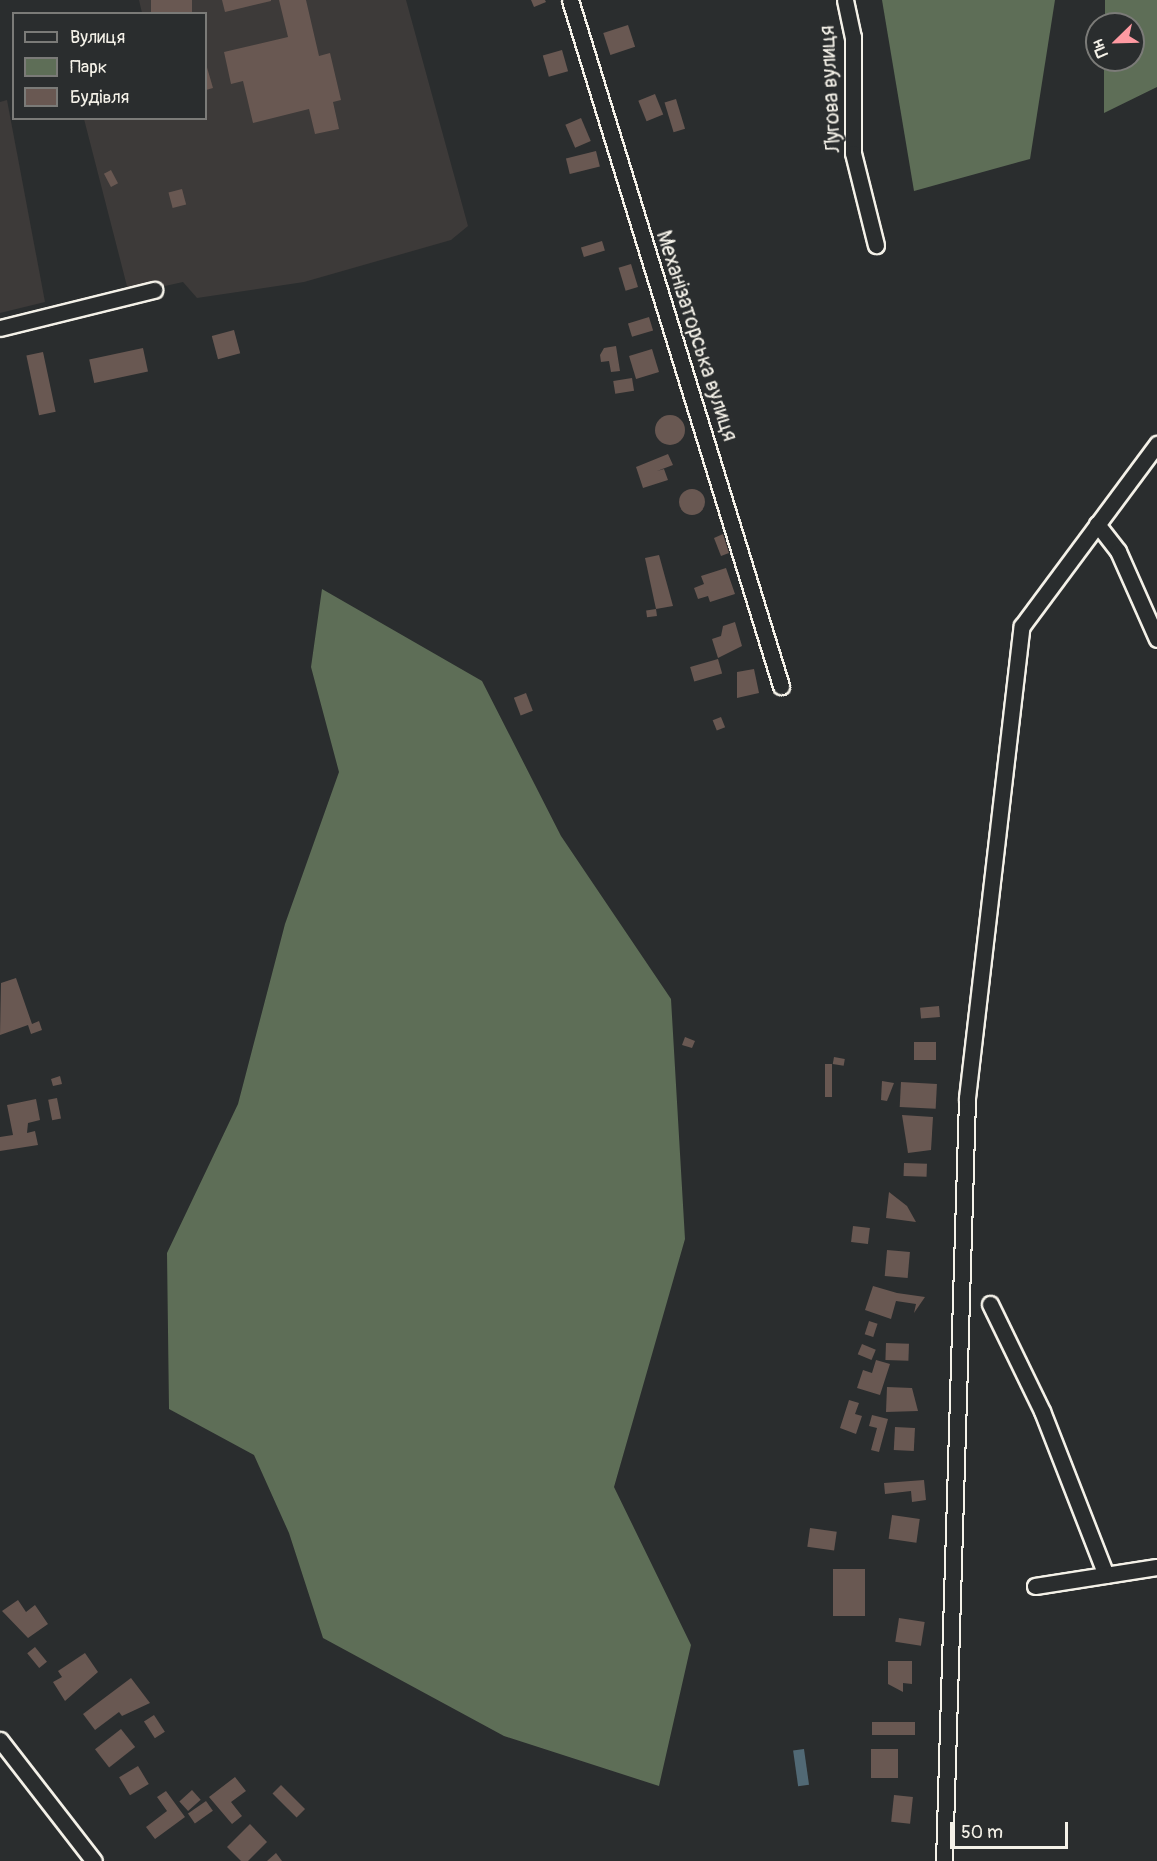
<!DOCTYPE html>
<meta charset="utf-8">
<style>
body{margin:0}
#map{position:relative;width:1157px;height:1861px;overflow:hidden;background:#2a2d2e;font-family:Pangolin,sans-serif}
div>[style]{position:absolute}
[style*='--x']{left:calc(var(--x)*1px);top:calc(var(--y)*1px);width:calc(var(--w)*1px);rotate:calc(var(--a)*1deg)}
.built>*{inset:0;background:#3d3a39}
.green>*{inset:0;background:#5e6e57}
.water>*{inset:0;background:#516975;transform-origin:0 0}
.building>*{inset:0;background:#695852;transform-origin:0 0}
.round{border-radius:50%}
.roads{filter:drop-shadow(2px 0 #f4f1e8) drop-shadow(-2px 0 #f4f1e8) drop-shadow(0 2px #f4f1e8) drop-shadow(0 -2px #f4f1e8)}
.street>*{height:15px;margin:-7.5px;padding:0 7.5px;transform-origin:7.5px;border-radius:7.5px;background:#2a2d2e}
span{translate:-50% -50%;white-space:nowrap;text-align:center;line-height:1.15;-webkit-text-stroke:4.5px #2a2d2e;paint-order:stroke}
.street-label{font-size:21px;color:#f4f1e8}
.legend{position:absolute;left:12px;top:12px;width:195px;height:108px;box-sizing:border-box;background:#2a2d2e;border:2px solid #7b7b78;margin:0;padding:8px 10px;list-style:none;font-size:18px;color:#f4f1e8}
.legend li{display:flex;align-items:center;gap:12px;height:30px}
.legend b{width:30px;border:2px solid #7b7b78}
.north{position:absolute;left:1085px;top:12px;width:60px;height:60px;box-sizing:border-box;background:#2a2d2e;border:2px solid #7b7b78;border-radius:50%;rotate:247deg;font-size:16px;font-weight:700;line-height:24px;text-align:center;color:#f4f1e8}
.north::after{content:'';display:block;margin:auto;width:21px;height:27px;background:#ff9aa2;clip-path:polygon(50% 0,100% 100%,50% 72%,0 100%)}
.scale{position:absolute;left:950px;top:1822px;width:118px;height:27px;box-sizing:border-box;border:3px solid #f4f1e8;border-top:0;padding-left:8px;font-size:18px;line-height:21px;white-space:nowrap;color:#f4f1e8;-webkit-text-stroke:4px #2a2d2e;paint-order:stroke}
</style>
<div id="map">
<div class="built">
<i style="clip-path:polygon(139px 0,406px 0,468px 226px,451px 240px,304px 282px,197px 298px,183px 282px,129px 294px,84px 119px,206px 118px,206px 14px,142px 13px)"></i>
<i style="clip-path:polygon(7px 100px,45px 302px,0 313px,0 102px)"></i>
</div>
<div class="green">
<i style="clip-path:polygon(882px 0,1055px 0,1030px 159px,914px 191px)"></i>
<i style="clip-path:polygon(1105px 0,1157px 0,1157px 87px,1104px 113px,1104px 60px,1133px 60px,1133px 24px,1105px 24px)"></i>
<i style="clip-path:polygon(322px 589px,482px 681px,561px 836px,671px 999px,685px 1239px,614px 1487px,691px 1645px,659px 1786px,504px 1736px,323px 1638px,289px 1533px,254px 1455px,169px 1409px,167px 1253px,238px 1104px,285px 924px,339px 772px,311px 667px)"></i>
</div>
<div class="water">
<i style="left:804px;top:1749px;width:36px;height:11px;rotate:82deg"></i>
</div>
<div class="building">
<i style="left:151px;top:0;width:41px;height:14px"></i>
<i style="clip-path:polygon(222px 0,271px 0,271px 1px,225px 12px)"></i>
<i style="clip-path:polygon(279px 0,306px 0,319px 56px,330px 53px,341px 100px,333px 102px,339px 129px,315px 134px,309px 109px,253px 123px,243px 81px,231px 84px,224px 52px,288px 37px)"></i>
<i style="clip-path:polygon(531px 0,545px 0,546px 2px,534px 7px)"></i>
<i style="left:628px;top:25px;width:23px;height:26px;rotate:72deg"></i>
<i style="left:562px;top:50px;width:22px;height:20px;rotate:74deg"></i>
<i style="clip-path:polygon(206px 64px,213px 88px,206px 90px)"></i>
<i style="left:655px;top:94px;width:22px;height:18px;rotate:68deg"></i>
<i style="left:676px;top:99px;width:31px;height:12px;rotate:73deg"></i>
<i style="left:581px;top:118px;width:25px;height:17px;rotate:67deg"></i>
<i style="left:596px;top:151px;width:16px;height:31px;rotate:76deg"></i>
<i style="left:111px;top:170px;width:15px;height:8px;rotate:62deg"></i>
<i style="left:182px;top:189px;width:16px;height:14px;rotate:75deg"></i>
<i style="left:602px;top:241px;width:10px;height:22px;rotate:73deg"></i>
<i style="left:631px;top:264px;width:24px;height:13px;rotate:73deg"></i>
<i style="left:649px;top:317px;width:14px;height:22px;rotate:73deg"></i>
<i style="left:234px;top:330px;width:24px;height:23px;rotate:75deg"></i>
<i style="clip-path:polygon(616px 346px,620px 371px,611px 372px,609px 361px,601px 362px,600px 355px,604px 348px)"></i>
<i style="left:143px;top:348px;width:24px;height:55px;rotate:78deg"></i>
<i style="left:652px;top:349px;width:24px;height:24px;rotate:73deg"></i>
<i style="left:43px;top:352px;width:61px;height:17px;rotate:78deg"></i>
<i style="left:632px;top:378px;width:13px;height:19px;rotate:81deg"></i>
<i class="round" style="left:655px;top:415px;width:30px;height:30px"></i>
<i style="clip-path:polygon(668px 454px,673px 465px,657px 471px,664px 469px,668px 480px,643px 488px,636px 467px)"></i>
<i class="round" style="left:679px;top:489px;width:26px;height:26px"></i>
<i style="clip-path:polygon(723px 534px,729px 553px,721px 556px,714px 538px)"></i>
<i style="clip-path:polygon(659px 555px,673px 606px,656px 609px,645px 558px)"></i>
<i style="clip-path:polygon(726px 568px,735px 594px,710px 602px,708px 596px,698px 599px,694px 588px,704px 584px,701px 576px)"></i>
<i style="left:656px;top:609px;width:7px;height:10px;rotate:82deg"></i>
<i style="clip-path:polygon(735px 622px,742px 646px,718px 658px,712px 639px,721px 636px,723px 626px)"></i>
<i style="left:718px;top:659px;width:15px;height:29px;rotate:74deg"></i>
<i style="clip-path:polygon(754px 669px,759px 693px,737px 698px,737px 672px)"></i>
<i style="left:526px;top:693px;width:19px;height:13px;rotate:69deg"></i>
<i style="left:721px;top:717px;width:11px;height:9px;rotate:68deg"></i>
<i style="clip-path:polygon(16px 978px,32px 1024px,39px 1021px,42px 1030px,31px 1034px,28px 1025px,0 1035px,1px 983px)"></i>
<i style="left:939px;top:1006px;width:11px;height:19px;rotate:85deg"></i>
<i style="clip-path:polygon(685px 1037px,695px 1041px,692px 1048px,682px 1045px)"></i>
<i style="left:914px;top:1042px;width:22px;height:18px"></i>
<i style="left:834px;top:1057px;width:11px;height:7px;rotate:10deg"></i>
<i style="left:825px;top:1064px;width:7px;height:33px"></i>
<i style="clip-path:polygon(60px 1076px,62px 1084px,53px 1086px,51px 1079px)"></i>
<i style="clip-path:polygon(882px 1081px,894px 1083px,887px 1101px,881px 1100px)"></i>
<i style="left:901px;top:1082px;width:36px;height:25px;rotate:3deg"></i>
<i style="left:57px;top:1098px;width:21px;height:9px;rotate:79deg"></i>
<i style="clip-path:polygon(36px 1099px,40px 1120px,28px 1123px,27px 1133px,35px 1131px,38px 1145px,0 1151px,0 1137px,13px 1135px,7px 1105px)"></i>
<i style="clip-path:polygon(902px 1115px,933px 1117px,931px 1150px,908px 1153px)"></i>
<i style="left:904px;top:1163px;width:23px;height:13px;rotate:2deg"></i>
<i style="clip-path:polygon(889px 1192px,907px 1206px,916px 1222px,886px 1218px)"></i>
<i style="left:853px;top:1226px;width:17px;height:16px;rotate:7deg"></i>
<i style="left:887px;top:1250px;width:23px;height:26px;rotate:5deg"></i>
<i style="clip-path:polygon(873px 1286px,897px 1293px,925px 1297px,914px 1313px,916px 1304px,896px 1301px,891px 1319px,865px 1310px)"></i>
<i style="left:869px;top:1321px;width:9px;height:14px;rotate:18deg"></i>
<i style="left:886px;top:1343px;width:23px;height:17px;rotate:2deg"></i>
<i style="left:862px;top:1344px;width:15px;height:11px;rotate:23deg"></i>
<i style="clip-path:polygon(876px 1360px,890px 1364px,880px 1395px,857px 1388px,863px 1370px,872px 1373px)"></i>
<i style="clip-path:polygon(887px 1387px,912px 1388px,918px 1411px,886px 1412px)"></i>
<i style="clip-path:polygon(849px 1400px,859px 1403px,855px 1414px,862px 1416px,856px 1434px,840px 1428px)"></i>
<i style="clip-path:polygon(872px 1415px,888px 1419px,879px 1452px,871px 1450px,877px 1428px,869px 1426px)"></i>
<i style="left:895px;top:1427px;width:20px;height:23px;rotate:3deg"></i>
<i style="clip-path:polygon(924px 1480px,926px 1500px,912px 1502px,911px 1491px,885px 1494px,884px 1483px)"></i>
<i style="left:892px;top:1515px;width:28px;height:24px;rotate:8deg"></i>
<i style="left:810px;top:1528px;width:27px;height:19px;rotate:8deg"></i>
<i style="left:833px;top:1569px;width:32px;height:47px"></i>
<i style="clip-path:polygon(18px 1600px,26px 1612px,35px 1605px,48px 1624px,28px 1638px,2px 1611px)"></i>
<i style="left:899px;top:1618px;width:26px;height:24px;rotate:9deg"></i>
<i style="left:35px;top:1647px;width:19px;height:10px;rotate:51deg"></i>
<i style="clip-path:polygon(85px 1653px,98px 1672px,65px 1701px,53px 1682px,62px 1677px,58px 1671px)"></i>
<i style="clip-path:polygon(888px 1661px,912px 1661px,912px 1684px,903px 1683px,903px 1692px,888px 1684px)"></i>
<i style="clip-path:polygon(131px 1678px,150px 1703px,122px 1716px,119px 1712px,95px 1730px,83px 1714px)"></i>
<i style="left:154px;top:1715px;width:20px;height:12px;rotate:57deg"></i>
<i style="left:915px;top:1722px;width:13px;height:43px;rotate:90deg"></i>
<i style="left:121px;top:1729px;width:23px;height:33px;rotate:52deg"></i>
<i style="left:871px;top:1749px;width:27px;height:29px"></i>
<i style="left:138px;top:1766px;width:21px;height:22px;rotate:59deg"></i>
<i style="clip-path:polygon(235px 1777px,246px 1791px,231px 1802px,242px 1816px,232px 1824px,209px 1797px)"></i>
<i style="left:281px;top:1785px;width:34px;height:12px;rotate:45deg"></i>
<i style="left:192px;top:1790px;width:13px;height:17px;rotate:48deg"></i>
<i style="clip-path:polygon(166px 1791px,185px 1817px,155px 1839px,146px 1827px,167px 1811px,157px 1797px)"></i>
<i style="left:894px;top:1795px;width:19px;height:27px;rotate:6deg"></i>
<i style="left:206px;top:1801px;width:12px;height:22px;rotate:55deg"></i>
<i style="clip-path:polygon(250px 1824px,267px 1842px,248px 1861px,241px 1861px,227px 1847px)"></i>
<i style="clip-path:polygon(276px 1853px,282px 1861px,267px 1861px)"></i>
</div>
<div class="roads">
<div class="street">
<i style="--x:570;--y:0;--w:718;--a:72.9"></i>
<i style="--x:845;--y:0;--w:38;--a:78"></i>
<i style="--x:853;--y:37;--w:116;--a:90"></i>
<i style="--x:853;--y:153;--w:95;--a:76"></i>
<i style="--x:0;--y:328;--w:159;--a:-13.9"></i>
<i style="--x:1097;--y:524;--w:34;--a:52"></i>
<i style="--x:1118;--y:551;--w:96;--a:66.1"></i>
<i style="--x:990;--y:1304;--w:119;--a:64.1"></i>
<i style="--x:1042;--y:1411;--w:176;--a:68.7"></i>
<i style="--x:1035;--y:1586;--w:123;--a:-8.9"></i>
<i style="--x:0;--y:1740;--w:153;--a:52.2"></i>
<i style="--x:944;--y:1861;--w:763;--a:-88.27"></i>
<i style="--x:967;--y:1098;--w:475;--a:-83.4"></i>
<i style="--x:1022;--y:626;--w:227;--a:-53.4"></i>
</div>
</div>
<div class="street-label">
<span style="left:831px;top:89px;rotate:-93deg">Лугова вулиця</span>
<span style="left:696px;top:336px;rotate:72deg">Механізаторська вулиця</span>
</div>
<ul class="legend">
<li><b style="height:8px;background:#2a2d2e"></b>Вулиця</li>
<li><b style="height:16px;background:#5e6e57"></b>Парк</li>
<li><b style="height:16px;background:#695852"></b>Будівля</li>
</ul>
<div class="north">Пн</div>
<div class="scale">50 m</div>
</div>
